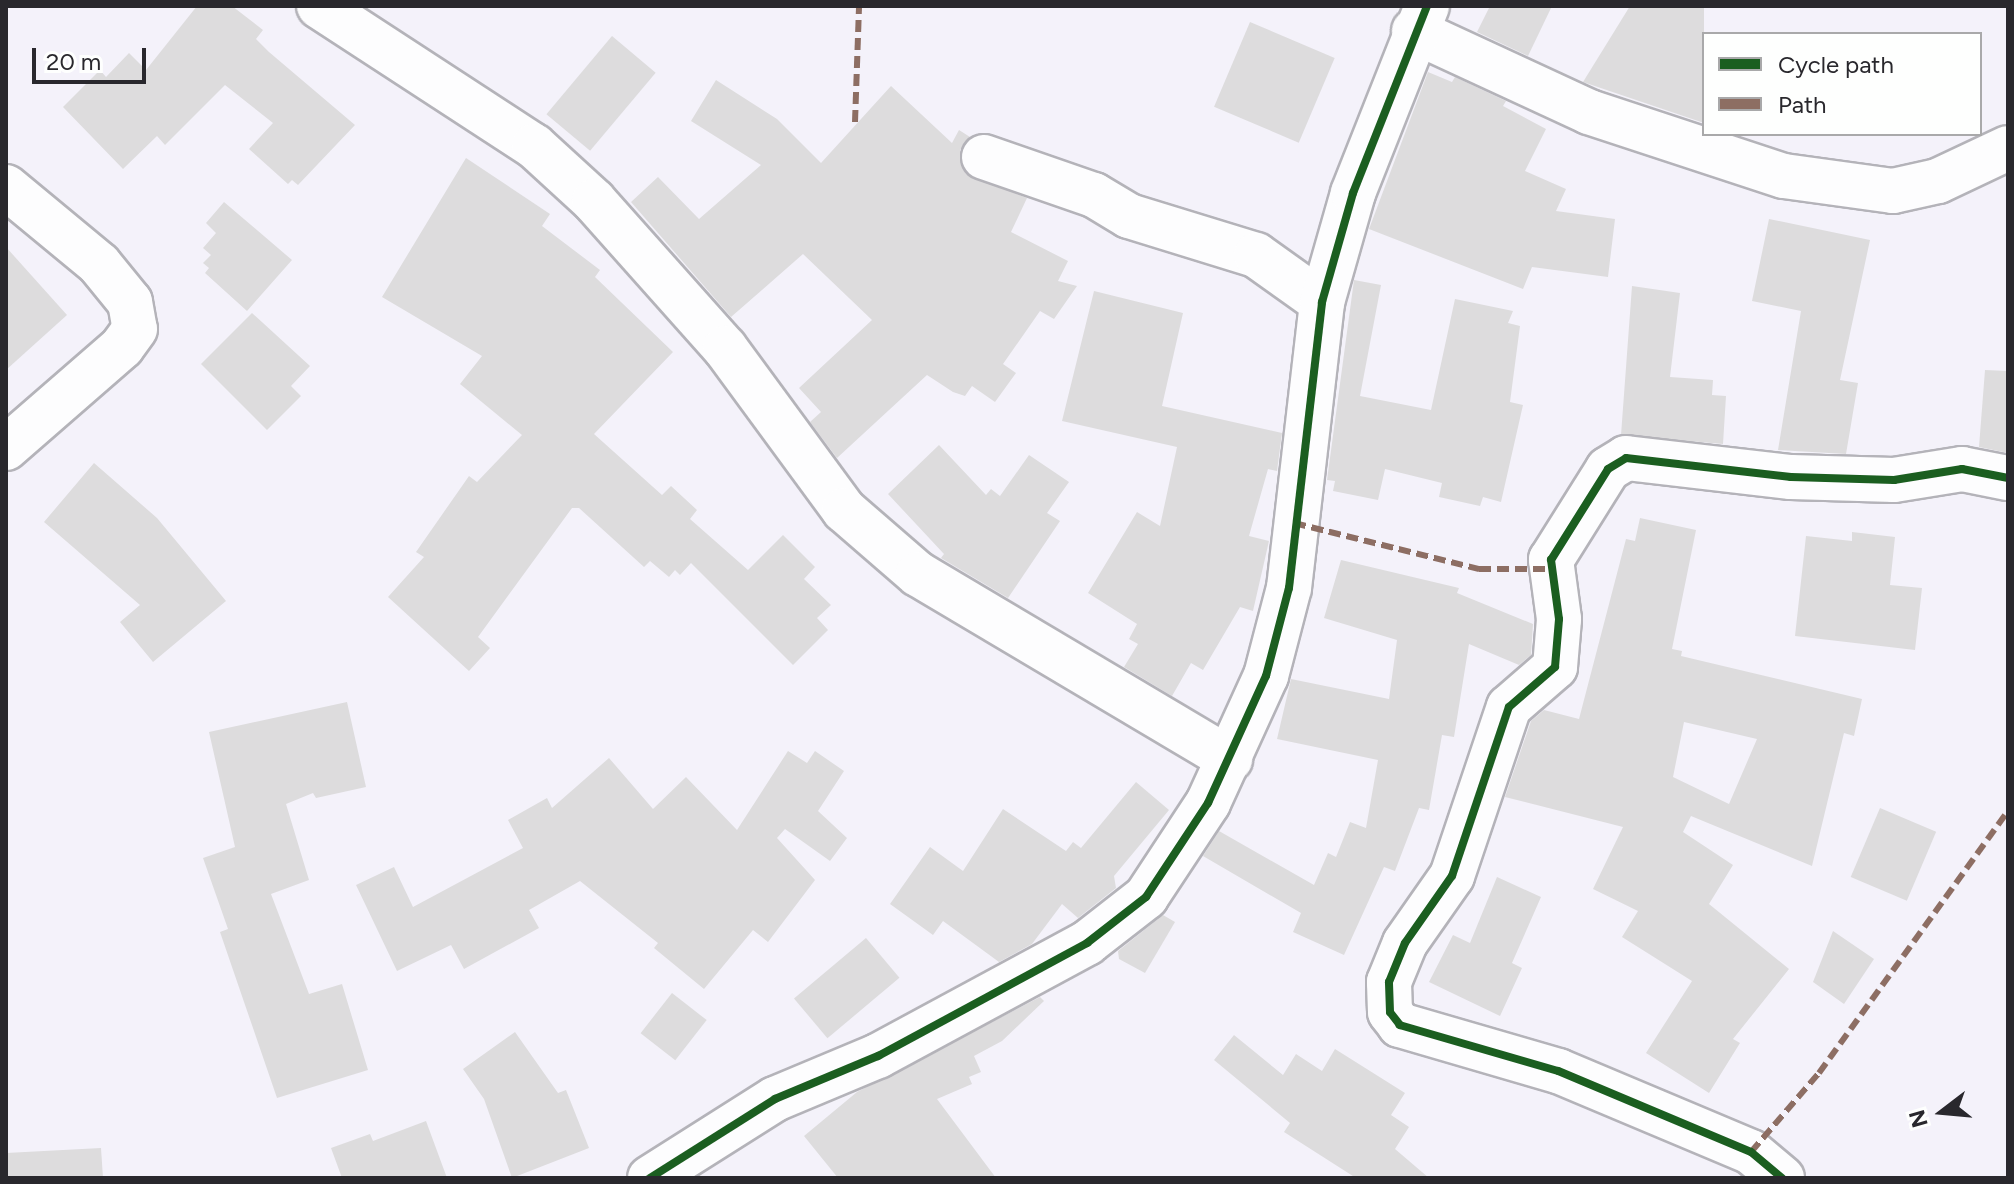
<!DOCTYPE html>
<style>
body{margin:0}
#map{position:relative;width:2014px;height:1184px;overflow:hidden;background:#f4f2fa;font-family:Figtree,sans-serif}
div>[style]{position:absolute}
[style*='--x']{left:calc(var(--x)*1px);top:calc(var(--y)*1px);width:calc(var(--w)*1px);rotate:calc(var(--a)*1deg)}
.building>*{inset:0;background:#dddcdd;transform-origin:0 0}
.roads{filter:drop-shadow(2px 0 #b4b3b9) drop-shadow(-2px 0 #b4b3b9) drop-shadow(0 2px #b4b3b9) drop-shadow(0 -2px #b4b3b9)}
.minor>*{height:44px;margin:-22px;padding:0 22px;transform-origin:22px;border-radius:22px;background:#fdfdfe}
.quiet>*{height:6px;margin-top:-3px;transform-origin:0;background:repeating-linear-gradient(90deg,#8d6e63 0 12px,transparent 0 18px)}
.cycleway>*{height:8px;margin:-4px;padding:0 4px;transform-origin:4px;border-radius:4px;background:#1b5e20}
span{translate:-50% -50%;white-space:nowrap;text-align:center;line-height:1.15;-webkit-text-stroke:6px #fefffe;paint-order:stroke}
.frame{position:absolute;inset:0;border:8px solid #29282d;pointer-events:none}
.legend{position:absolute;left:1702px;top:32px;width:280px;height:104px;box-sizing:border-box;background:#fefffe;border:2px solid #a9a9aa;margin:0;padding:10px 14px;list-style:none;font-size:24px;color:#29282d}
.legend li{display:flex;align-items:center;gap:16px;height:40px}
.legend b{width:40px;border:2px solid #a9a9aa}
.north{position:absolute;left:1902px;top:1072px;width:80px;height:80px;-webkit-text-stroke:6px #fefffe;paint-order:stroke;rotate:254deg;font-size:22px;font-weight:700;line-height:32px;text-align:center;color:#29282d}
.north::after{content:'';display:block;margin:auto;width:28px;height:36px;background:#29282d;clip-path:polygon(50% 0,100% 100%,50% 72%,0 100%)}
.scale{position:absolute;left:32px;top:48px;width:114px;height:36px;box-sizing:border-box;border:4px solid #29282d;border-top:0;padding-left:10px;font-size:24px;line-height:28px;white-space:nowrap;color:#29282d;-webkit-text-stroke:6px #fefffe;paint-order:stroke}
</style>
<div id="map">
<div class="building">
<i style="clip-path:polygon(197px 6px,232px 6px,263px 30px,256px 39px,269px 52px,355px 125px,298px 185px,292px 180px,288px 184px,249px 149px,273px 123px,225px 85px,165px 145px,157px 136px,123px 169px,63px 107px,100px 70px,106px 77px,129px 53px,146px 70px)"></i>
<i style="clip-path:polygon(1490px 6px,1552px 6px,1528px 56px,1477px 32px)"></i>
<i style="clip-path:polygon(1630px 6px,1704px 6px,1704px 123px,1583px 82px)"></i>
<i style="left:1250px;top:22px;width:92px;height:92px;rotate:23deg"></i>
<i style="left:612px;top:36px;width:57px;height:102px;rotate:40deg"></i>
<i style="clip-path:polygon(1428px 72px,1452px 82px,1455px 77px,1506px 101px,1503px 106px,1546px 129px,1525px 171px,1566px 189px,1556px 211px,1615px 219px,1608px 277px,1532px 267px,1523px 289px,1369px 229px)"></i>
<i style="clip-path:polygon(716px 80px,777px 119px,821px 163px,891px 86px,952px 143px,959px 130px,970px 137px,960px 150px,966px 174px,1027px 198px,1011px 232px,1068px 261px,1058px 281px,1077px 286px,1054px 319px,1040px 311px,1003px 364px,1016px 373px,995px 402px,972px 386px,965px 396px,953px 392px,927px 375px,837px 458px,810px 422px,821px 412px,799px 388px,872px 320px,803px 254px,731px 317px,631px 202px,658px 177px,699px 219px,761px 165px,691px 121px)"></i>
<i style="clip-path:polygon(466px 158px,550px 214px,542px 226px,600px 270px,595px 277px,673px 352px,594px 434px,662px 495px,671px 486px,697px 510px,690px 519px,748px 570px,783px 535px,815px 567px,804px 579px,831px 605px,817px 618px,828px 630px,793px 665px,691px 563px,680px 575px,675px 570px,669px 577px,650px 561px,644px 567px,579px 508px,572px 508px,478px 637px,490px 648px,469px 671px,388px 597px,424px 557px,416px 552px,469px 476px,477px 482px,522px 435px,460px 384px,482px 356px,382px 297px)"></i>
<i style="clip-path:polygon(224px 202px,292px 260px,247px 311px,205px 273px,209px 268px,203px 263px,211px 255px,203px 248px,216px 233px,206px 223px)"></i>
<i style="clip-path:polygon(1769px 219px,1870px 240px,1840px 380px,1858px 383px,1846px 454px,1778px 450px,1801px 311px,1752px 301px)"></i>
<i style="clip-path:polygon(6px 247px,67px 315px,6px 370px)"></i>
<i style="clip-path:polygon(1354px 280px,1381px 285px,1360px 396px,1431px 410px,1455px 299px,1513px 311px,1508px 323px,1520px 326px,1510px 402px,1523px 405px,1501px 502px,1483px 497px,1480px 506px,1439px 497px,1442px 483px,1385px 469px,1378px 500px,1333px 491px,1335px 481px,1327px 480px)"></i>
<i style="clip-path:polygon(1632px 286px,1680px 293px,1670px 377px,1713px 380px,1712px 395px,1726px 396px,1723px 444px,1621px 435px)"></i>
<i style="clip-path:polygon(1094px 291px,1183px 313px,1162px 406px,1282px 433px,1277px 471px,1268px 469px,1249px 536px,1269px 541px,1253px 611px,1240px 607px,1203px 670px,1191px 663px,1172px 696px,1124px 667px,1138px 644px,1129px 639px,1137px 624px,1088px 593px,1137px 512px,1160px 526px,1177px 447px,1062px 421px)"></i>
<i style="clip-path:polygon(252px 313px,310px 366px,291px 386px,301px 396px,267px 430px,201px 364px)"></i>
<i style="clip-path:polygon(1985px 370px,2008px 371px,2008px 453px,1979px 447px)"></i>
<i style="clip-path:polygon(939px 445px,986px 495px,991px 489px,1000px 496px,1029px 455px,1069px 482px,1047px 513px,1060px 521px,1008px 598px,941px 558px,944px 554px,888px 494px)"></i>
<i style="clip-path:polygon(94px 463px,157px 518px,226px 601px,153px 662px,120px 622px,140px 605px,44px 522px)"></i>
<i style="clip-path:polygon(evenodd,1640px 518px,1696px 530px,1672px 649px,1682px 651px,1681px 656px,1862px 699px,1854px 736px,1844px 733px,1812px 866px,1691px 816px,1683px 832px,1733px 865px,1709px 904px,1789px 969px,1733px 1039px,1740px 1043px,1709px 1093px,1646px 1053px,1692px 981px,1622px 937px,1638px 911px,1593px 889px,1623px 827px,1505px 797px,1531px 721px,1544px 710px,1579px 719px,1626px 539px,1635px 541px,1640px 518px,1684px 722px,1757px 739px,1729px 804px,1673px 777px,1684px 722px)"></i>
<i style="clip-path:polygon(1852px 532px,1895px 537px,1890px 585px,1922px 588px,1915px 650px,1795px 636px,1806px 536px,1852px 541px)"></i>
<i style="clip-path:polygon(1341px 560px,1459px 588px,1457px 593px,1533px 624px,1531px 655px,1519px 665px,1469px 644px,1454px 737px,1442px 735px,1429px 810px,1419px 808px,1395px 871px,1384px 867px,1344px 955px,1293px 932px,1301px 913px,1203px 856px,1219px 831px,1314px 885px,1328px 853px,1336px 857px,1350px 822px,1366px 828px,1378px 760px,1277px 739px,1291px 679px,1389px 699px,1397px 640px,1324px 618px)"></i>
<i style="clip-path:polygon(347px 702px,366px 787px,316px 798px,313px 793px,286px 804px,309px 880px,271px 894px,309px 994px,342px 984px,368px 1070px,277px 1098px,220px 932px,228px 929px,203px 858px,235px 847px,209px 732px)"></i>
<i style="clip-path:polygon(788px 751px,807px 763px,815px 751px,844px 771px,818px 811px,847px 838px,830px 861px,785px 829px,777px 838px,815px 880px,768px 942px,753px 930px,704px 989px,654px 948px,658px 943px,580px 881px,529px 910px,539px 928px,464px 969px,451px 945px,397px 971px,356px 885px,394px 867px,413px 907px,523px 848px,508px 820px,547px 798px,552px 808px,609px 758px,653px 809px,686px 777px,737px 830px)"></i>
<i style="clip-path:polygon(1136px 782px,1169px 810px,1114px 876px,1116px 888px,1078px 918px,1062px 904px,1032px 944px,999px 962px,943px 921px,933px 935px,890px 904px,930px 847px,963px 871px,1003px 809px,1066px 851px,1073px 842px,1081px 848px)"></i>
<i style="left:1880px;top:808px;width:61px;height:75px;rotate:23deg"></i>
<i style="clip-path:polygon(1497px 877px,1541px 897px,1512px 963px,1522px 968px,1500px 1016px,1429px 982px,1453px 935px,1470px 943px)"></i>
<i style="clip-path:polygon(1163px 915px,1175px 922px,1145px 973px,1119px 959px,1118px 951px)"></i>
<i style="clip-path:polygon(1833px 931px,1874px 959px,1844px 1004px,1813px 982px)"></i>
<i style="left:866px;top:938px;width:52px;height:94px;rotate:50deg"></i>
<i style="left:672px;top:993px;width:44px;height:51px;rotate:38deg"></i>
<i style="clip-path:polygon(1040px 997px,1044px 1001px,1002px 1041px,974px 1056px,981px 1072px,969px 1077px,972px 1084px,937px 1099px,996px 1178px,838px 1178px,804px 1136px,857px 1092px)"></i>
<i style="clip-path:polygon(515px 1032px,558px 1093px,566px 1090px,589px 1148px,512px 1178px,484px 1099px,463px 1069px)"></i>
<i style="clip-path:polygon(1234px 1035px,1283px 1075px,1296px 1054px,1322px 1071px,1335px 1049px,1405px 1093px,1391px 1115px,1409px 1127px,1395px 1149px,1429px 1178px,1356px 1178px,1284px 1132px,1290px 1123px,1214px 1060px)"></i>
<i style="clip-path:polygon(426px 1121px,447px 1178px,342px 1178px,331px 1148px,370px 1134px,373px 1141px)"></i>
<i style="clip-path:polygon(101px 1148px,103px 1178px,6px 1178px,6px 1153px)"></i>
</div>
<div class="roads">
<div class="minor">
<i style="--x:319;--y:6;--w:257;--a:33.1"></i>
<i style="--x:534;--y:146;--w:81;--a:42.5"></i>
<i style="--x:594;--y:201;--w:197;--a:48.3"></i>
<i style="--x:725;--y:348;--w:201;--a:53.7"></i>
<i style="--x:844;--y:510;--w:98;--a:40.9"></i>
<i style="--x:918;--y:574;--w:363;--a:30.7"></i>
<i style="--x:1414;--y:31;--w:193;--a:24.8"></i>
<i style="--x:1589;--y:112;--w:205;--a:18.2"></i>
<i style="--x:1784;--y:176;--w:110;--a:7.8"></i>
<i style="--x:1893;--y:191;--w:46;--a:-12.5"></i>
<i style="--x:1938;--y:181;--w:77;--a:-25.2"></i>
<i style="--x:984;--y:157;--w:116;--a:19.1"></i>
<i style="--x:1094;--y:195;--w:41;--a:31"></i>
<i style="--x:1129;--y:216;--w:133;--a:17.1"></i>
<i style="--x:1256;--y:255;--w:81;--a:35.5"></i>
<i style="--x:6;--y:187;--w:121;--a:39.6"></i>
<i style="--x:99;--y:264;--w:49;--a:50.8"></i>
<i style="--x:130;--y:302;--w:27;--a:80"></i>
<i style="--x:135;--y:329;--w:22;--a:126"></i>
<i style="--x:122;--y:347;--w:154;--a:139"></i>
<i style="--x:650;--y:1178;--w:148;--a:-32.3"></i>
<i style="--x:775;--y:1099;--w:112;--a:-22.7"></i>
<i style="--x:878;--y:1056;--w:238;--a:-28.4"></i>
<i style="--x:1087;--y:943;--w:75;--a:-37.9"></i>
<i style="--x:1146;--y:897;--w:113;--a:-56.6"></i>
<i style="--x:1208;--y:803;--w:140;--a:-65.5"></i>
<i style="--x:1266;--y:676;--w:91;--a:-75.4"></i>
<i style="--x:1289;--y:588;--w:288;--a:-83.4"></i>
<i style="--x:1322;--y:302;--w:113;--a:-74.1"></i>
<i style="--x:1353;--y:193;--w:201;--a:-68.4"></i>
<i style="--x:1782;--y:1178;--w:40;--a:-140"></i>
<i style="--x:1751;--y:1152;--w:209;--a:-157.2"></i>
<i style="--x:1558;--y:1071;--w:165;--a:-163.8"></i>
<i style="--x:1400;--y:1025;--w:16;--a:-128"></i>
<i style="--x:1390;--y:1012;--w:30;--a:-92"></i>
<i style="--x:1389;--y:982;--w:42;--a:-67.7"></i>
<i style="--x:1405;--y:943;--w:82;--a:-55"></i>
<i style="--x:1452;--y:876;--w:178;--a:-71.4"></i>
<i style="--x:1509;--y:707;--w:61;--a:-41"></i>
<i style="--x:1555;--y:667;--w:48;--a:-85.2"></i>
<i style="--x:1559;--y:619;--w:60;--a:-97.7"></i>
<i style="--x:1551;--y:560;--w:107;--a:-57.9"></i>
<i style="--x:1608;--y:469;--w:21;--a:-31"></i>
<i style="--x:1626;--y:458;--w:166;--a:6.6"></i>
<i style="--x:1791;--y:477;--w:103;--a:1.7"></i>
<i style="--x:1894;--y:480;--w:69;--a:-9.2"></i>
<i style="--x:1962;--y:469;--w:47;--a:11.1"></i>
</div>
</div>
<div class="quiet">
<i style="--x:855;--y:122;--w:116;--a:-88"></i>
<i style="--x:1294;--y:523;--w:191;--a:14"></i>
<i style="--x:1479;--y:569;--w:70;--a:0"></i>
<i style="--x:1751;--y:1152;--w:104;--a:-49.3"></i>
<i style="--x:1819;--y:1073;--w:323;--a:-54.2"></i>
</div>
<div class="cycleway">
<i style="--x:650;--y:1178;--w:148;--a:-32.3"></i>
<i style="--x:775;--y:1099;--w:112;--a:-22.7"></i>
<i style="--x:878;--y:1056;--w:238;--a:-28.4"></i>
<i style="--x:1087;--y:943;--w:75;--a:-37.9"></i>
<i style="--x:1146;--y:897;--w:113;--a:-56.6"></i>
<i style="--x:1208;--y:803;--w:140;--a:-65.5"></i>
<i style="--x:1266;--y:676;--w:91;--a:-75.4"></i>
<i style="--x:1289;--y:588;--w:288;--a:-83.4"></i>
<i style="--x:1322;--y:302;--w:113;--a:-74.1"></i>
<i style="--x:1353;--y:193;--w:201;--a:-68.4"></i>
<i style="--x:1782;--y:1178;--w:40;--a:-140"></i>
<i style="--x:1751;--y:1152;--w:209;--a:-157.2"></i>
<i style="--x:1558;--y:1071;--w:165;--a:-163.8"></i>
<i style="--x:1400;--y:1025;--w:16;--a:-128"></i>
<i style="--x:1390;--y:1012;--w:30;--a:-92"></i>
<i style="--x:1389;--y:982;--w:42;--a:-67.7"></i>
<i style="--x:1405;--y:943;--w:82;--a:-55"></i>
<i style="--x:1452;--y:876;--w:178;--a:-71.4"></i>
<i style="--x:1509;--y:707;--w:61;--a:-41"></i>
<i style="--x:1555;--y:667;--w:48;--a:-85.2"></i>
<i style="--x:1559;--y:619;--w:60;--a:-97.7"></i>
<i style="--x:1551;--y:560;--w:107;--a:-57.9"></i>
<i style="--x:1608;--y:469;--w:21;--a:-31"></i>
<i style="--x:1626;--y:458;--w:166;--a:6.6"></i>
<i style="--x:1791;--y:477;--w:103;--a:1.7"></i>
<i style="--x:1894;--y:480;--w:69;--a:-9.2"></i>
<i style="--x:1962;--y:469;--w:47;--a:11.1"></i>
</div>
<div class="frame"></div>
<ul class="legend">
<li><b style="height:10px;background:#1b5e20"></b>Cycle path</li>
<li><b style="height:10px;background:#8d6e63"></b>Path</li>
</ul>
<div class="north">N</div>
<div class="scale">20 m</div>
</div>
